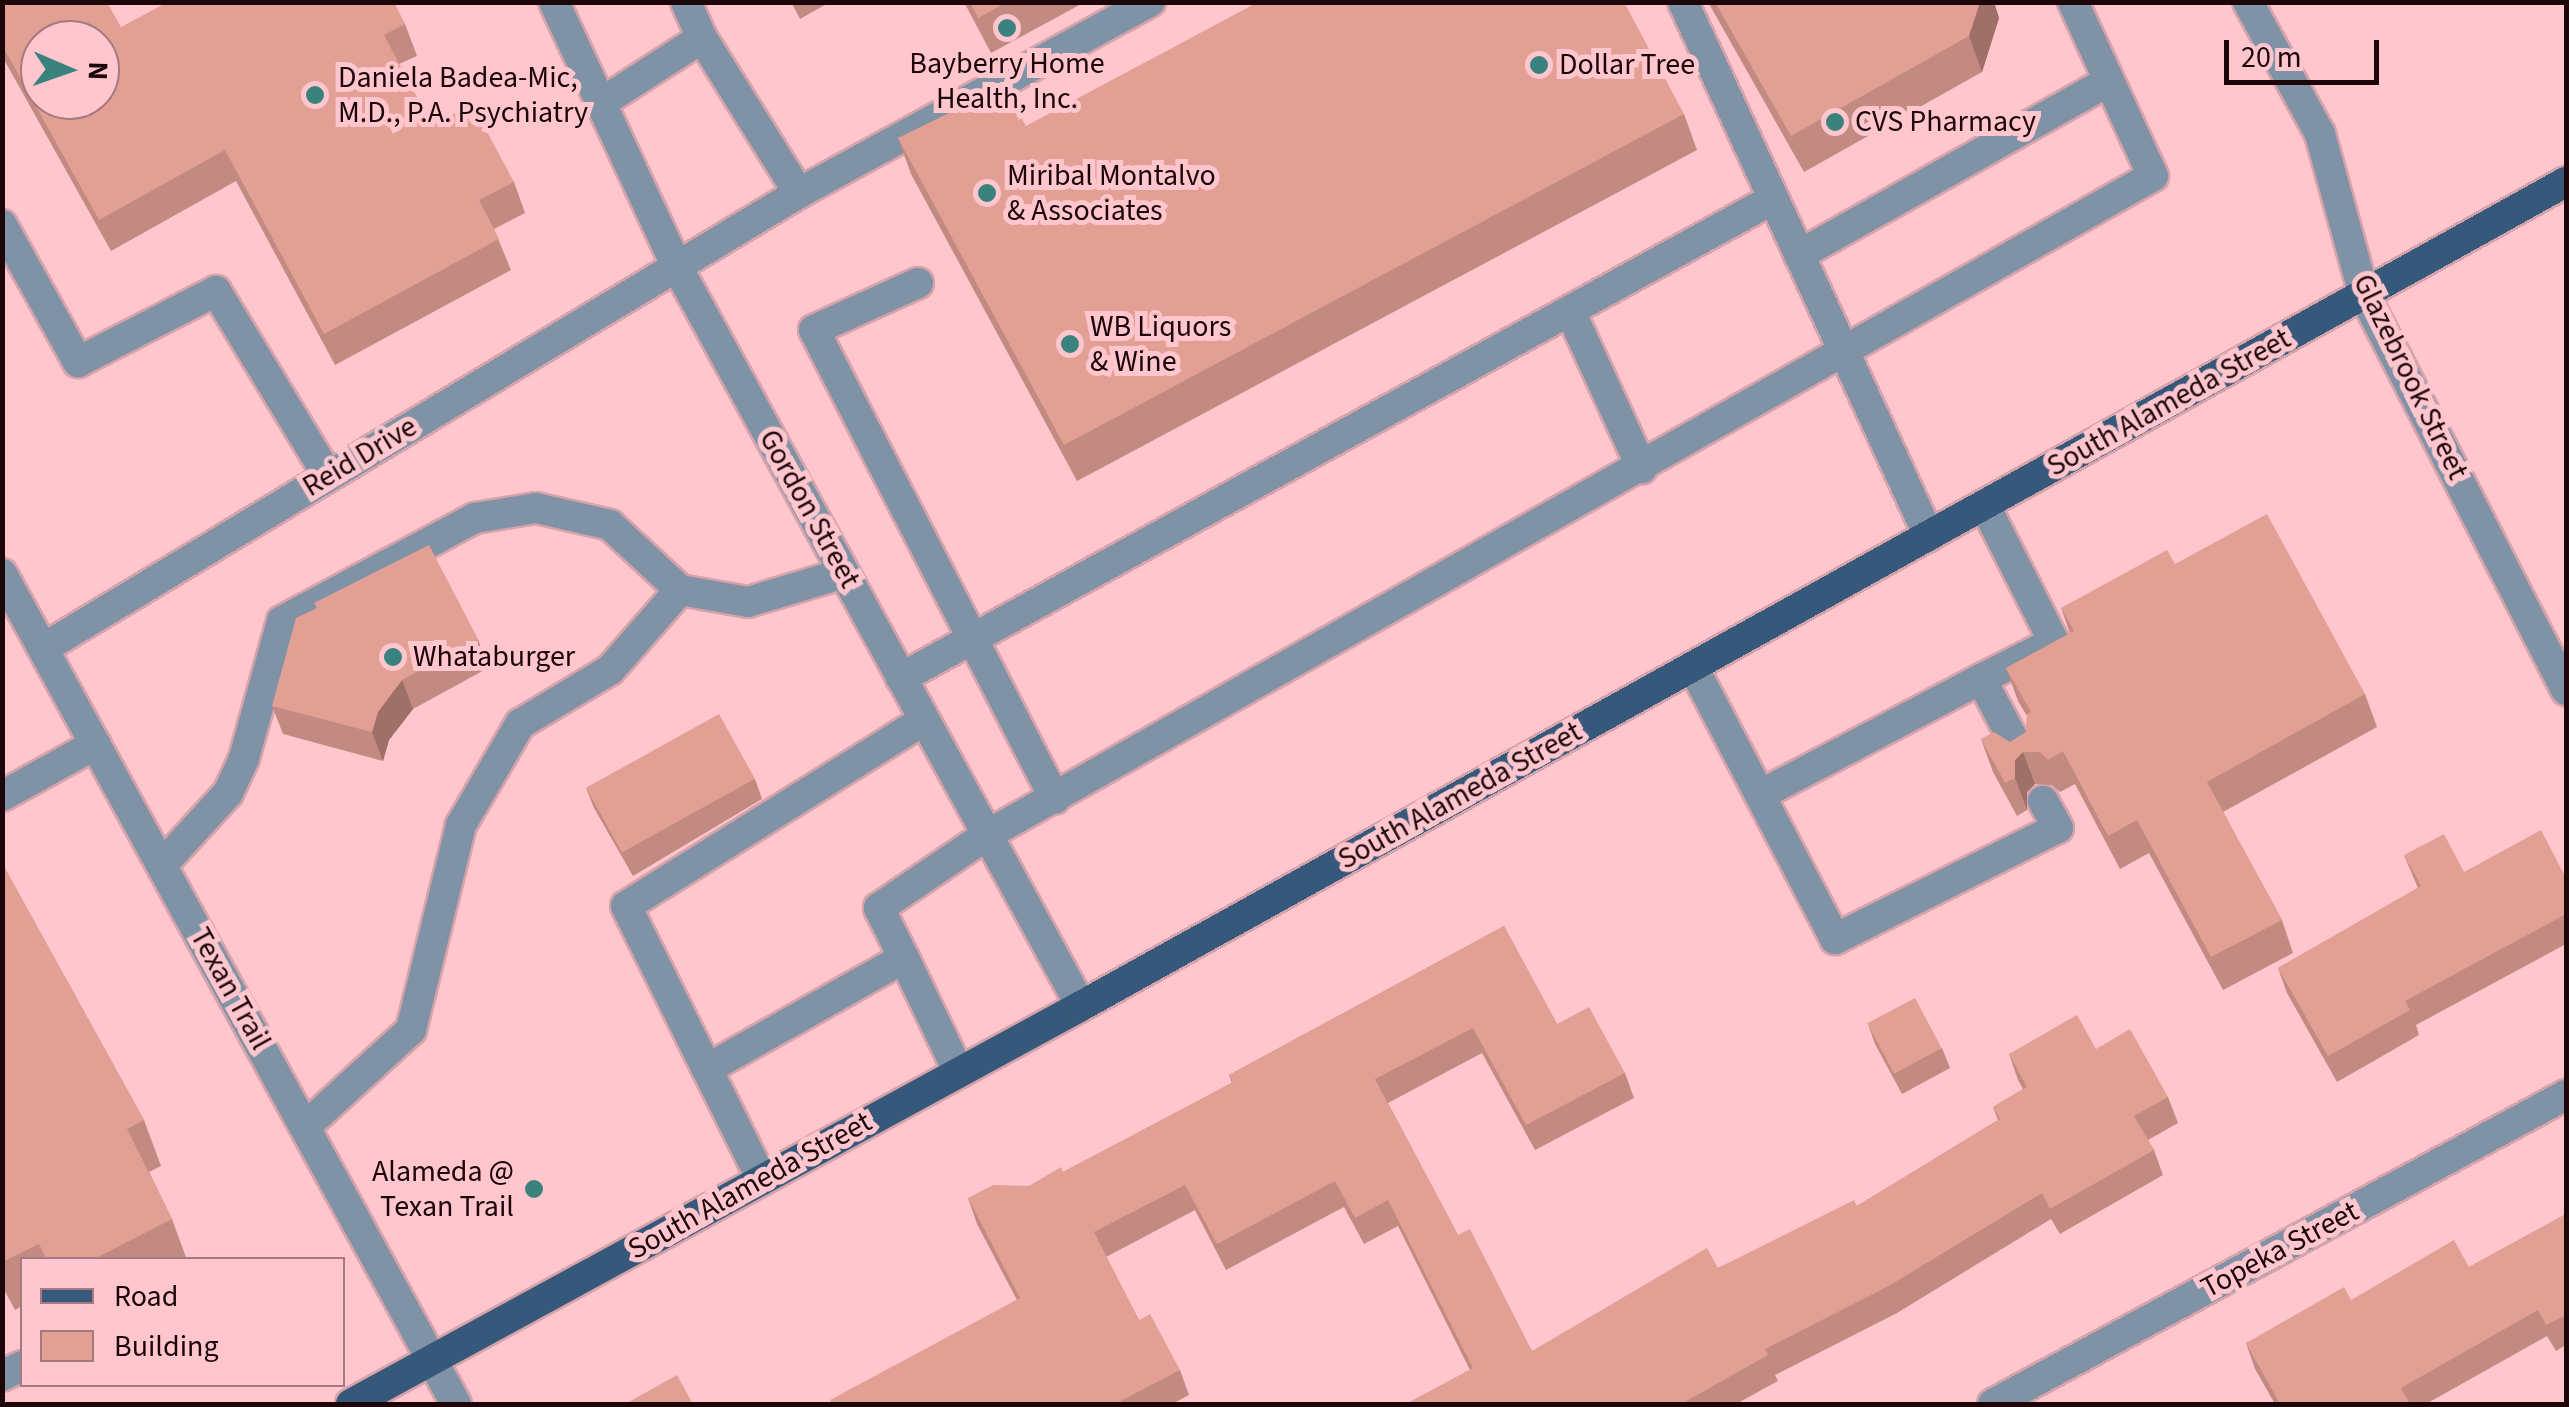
<!DOCTYPE html>
<style>
body{margin:0}
#map{position:relative;width:2569px;height:1407px;overflow:hidden;background:#ffc6cd;font-family:"Source Sans 3",sans-serif}
div>[style]{position:absolute}
[style*='--x']{left:calc(var(--x)*1px);top:calc(var(--y)*1px);width:calc(var(--w)*1px);rotate:calc(var(--a)*1deg)}
.roads{filter:drop-shadow(2px 0 #d6a3aa) drop-shadow(-2px 0 #d6a3aa) drop-shadow(0 2px #d6a3aa) drop-shadow(0 -2px #d6a3aa)}
.minor>*{height:30px;margin:-15px;padding:0 15px;transform-origin:15px;border-radius:15px;background:#7f92a6}
.major>*{height:30px;margin:-15px;padding:0 15px;transform-origin:15px;border-radius:15px;background:#36587a}
.wall>*{inset:0;background:#c28a80}
.shaded-wall>*{inset:0;background:#9e7068}
.building>*{inset:0;background:#e2a095;transform-origin:0 0}
.dots>*{width:28px;height:28px;translate:-50% -50%;box-sizing:border-box;border:5px solid #ffc6cd;border-radius:50%}
span{translate:-50% -50%;white-space:nowrap;text-align:center;line-height:1.15;-webkit-text-stroke:10px #ffc6cd;paint-order:stroke}
.poi-label{font-size:30px;color:#1c060a}
.left{translate:0 -50%;text-align:left}
.right{translate:-100% -50%;text-align:right}
.street-label{font-size:30px;color:#1c060a}
.frame{position:absolute;inset:0;border:5px solid #1c060a;pointer-events:none}
.legend{position:absolute;left:20px;top:1257px;width:325px;height:130px;box-sizing:border-box;background:#ffc6cd;border:2px solid #a4797f;margin:0;padding:12px 18px;list-style:none;font-size:30px;color:#1c060a}
.legend li{display:flex;align-items:center;gap:20px;height:50px}
.legend b{width:50px;border:2px solid #a4797f}
.north{position:absolute;left:20px;top:20px;width:100px;height:100px;box-sizing:border-box;background:#ffc6cd;border:2px solid #a4797f;border-radius:50%;rotate:92deg;font-size:28px;font-weight:700;line-height:40px;text-align:center;color:#1c060a}
.north::after{content:'';display:block;margin:auto;width:35px;height:45px;background:#3a827e;clip-path:polygon(50% 0,100% 100%,50% 72%,0 100%)}
.scale{position:absolute;left:2224px;top:40px;width:155px;height:45px;box-sizing:border-box;border:5px solid #1c060a;border-top:0;padding-left:12px;font-size:30px;line-height:35px;white-space:nowrap;color:#1c060a;-webkit-text-stroke:8px #ffc6cd;paint-order:stroke}
</style>
<div id="map">
<div class="roads">
<div class="minor">
<i style="--x:554;--y:2;--w:290;--a:65.1"></i>
<i style="--x:676;--y:265;--w:844;--a:61.34"></i>
<i style="--x:1683;--y:2;--w:588;--a:65.27"></i>
<i style="--x:2248;--y:2;--w:150;--a:61.4"></i>
<i style="--x:2320;--y:134;--w:167;--a:74.7"></i>
<i style="--x:2364;--y:295;--w:444;--a:62.9"></i>
<i style="--x:702;--y:38;--w:183;--a:58"></i>
<i style="--x:601;--y:103;--w:120;--a:-32.8"></i>
<i style="--x:702;--y:38;--w:39;--a:-114"></i>
<i style="--x:2;--y:225;--w:157;--a:61"></i>
<i style="--x:78;--y:362;--w:155;--a:-27.2"></i>
<i style="--x:216;--y:291;--w:216;--a:58.8"></i>
<i style="--x:1799;--y:255;--w:355;--a:-29.3"></i>
<i style="--x:918;--y:283;--w:114;--a:155.7"></i>
<i style="--x:814;--y:330;--w:527;--a:62.8"></i>
<i style="--x:1570;--y:311;--w:173;--a:65.4"></i>
<i style="--x:2;--y:574;--w:946;--a:61.32"></i>
<i style="--x:44;--y:648;--w:882;--a:-31.08"></i>
<i style="--x:799;--y:193;--w:400;--a:-28.6"></i>
<i style="--x:1693;--y:667;--w:307;--a:62.4"></i>
<i style="--x:1835;--y:939;--w:249;--a:-26.5"></i>
<i style="--x:2058;--y:828;--w:31;--a:-119"></i>
<i style="--x:901;--y:678;--w:995;--a:-28.78"></i>
<i style="--x:1981;--y:679;--w:82;--a:-26.9"></i>
<i style="--x:2054;--y:642;--w:153;--a:-116.9"></i>
<i style="--x:924;--y:720;--w:351;--a:148"></i>
<i style="--x:626;--y:906;--w:182;--a:63.6"></i>
<i style="--x:707;--y:1069;--w:226;--a:-29.4"></i>
<i style="--x:904;--y:958;--w:56;--a:-116.6"></i>
<i style="--x:879;--y:908;--w:130;--a:-34.1"></i>
<i style="--x:987;--y:835;--w:1339;--a:-29.47"></i>
<i style="--x:2153;--y:176;--w:192;--a:-114.7"></i>
<i style="--x:1760;--y:795;--w:250;--a:-27.7"></i>
<i style="--x:1981;--y:679;--w:87;--a:62"></i>
<i style="--x:2;--y:796;--w:107;--a:-29"></i>
<i style="--x:162;--y:865;--w:98;--a:-47.5"></i>
<i style="--x:228;--y:793;--w:38;--a:-65"></i>
<i style="--x:244;--y:758;--w:142;--a:-74.5"></i>
<i style="--x:282;--y:621;--w:219;--a:-28.1"></i>
<i style="--x:475;--y:518;--w:62;--a:-9.3"></i>
<i style="--x:536;--y:508;--w:76;--a:12.9"></i>
<i style="--x:610;--y:525;--w:96;--a:42.9"></i>
<i style="--x:680;--y:590;--w:69;--a:10"></i>
<i style="--x:748;--y:602;--w:100;--a:-16.8"></i>
<i style="--x:904;--y:958;--w:127;--a:64.4"></i>
<i style="--x:707;--y:1069;--w:124;--a:63.6"></i>
<i style="--x:305;--y:1127;--w:144;--a:-42.5"></i>
<i style="--x:411;--y:1030;--w:211;--a:-76.3"></i>
<i style="--x:461;--y:825;--w:117;--a:-59.7"></i>
<i style="--x:520;--y:724;--w:105;--a:-31"></i>
<i style="--x:610;--y:670;--w:106;--a:-48.8"></i>
<i style="--x:2;--y:1376;--w:22;--a:-27"></i>
<i style="--x:1993;--y:1404;--w:651;--a:-28.34"></i>
</div>
<div class="major">
<i style="--x:351;--y:1404;--w:831;--a:-28.6"></i>
<i style="--x:1081;--y:1006;--w:1698;--a:-29.03"></i>
</div>
</div>
<div class="wall">
<i style="clip-path:polygon(2px 2px,121px 27px,405px 24px,417px 56px,399px 64px,432px 126px,514px 182px,525px 213px,494px 229px,511px 270px,335px 365px,236px 181px,111px 251px,2px 56px)"></i>
<i style="clip-path:polygon(791px 2px,830px 2px,800px 19px)"></i>
<i style="clip-path:polygon(964px 2px,1085px 2px,991px 53px)"></i>
<i style="clip-path:polygon(1708px 2px,1994px 2px,1999px 18px,1982px 72px,1804px 172px)"></i>
<i style="clip-path:polygon(1684px 114px,1697px 150px,1077px 481px,911px 174px,898px 138px,1026px 126px)"></i>
<i style="clip-path:polygon(2175px 564px,2365px 694px,2377px 727px,2223px 812px,2282px 920px,2293px 953px,2223px 990px,2149px 853px,2120px 869px,2075px 784px,2060px 792px,2052px 785px,2035px 784px,2027px 792px,2027px 810px,2017px 816px,1993px 772px,1981px 739px,2010px 742px,2026px 732px,2027px 716px,2018px 701px,2006px 668px,2070px 633px,2061px 608px)"></i>
<i style="clip-path:polygon(478px 639px,488px 668px,413px 709px,389px 740px,383px 761px,283px 734px,272px 706px)"></i>
<i style="clip-path:polygon(755px 779px,762px 799px,633px 876px,594px 808px,586px 788px)"></i>
<i style="clip-path:polygon(2404px 855px,2464px 872px,2566px 878px,2566px 944px,2416px 1025px,2419px 1035px,2337px 1082px,2287px 993px,2278px 968px,2418px 888px)"></i>
<i style="clip-path:polygon(2px 863px,144px 1120px,161px 1166px,149px 1172px,172px 1219px,187px 1260px,22px 1260px,22px 1306px,15px 1310px,2px 1286px)"></i>
<i style="clip-path:polygon(1504px 926px,1557px 1024px,1625px 1073px,1634px 1098px,1535px 1150px,1482px 1053px,1388px 1103px,1458px 1235px,1532px 1351px,1857px 1206px,1998px 1120px,1993px 1107px,2023px 1089px,2018px 1080px,2009px 1054px,2096px 1049px,2168px 1097px,2178px 1123px,2148px 1140px,2154px 1150px,2163px 1175px,2060px 1234px,2051px 1219px,1897px 1313px,1775px 1375px,1778px 1381px,1736px 1404px,1406px 1404px,1470px 1370px,1398px 1226px,1364px 1244px,1344px 1207px,1226px 1270px,1195px 1210px,1106px 1257px,1139px 1320px,1180px 1370px,1189px 1395px,1172px 1404px,831px 1404px,1017px 1300px,977px 1224px,968px 1198px,1029px 1186px,1063px 1172px,1232px 1083px,1229px 1075px)"></i>
<i style="clip-path:polygon(1868px 1024px,1942px 1048px,1950px 1068px,1902px 1094px,1875px 1044px)"></i>
<i style="clip-path:polygon(2566px 1214px,2566px 1345px,2556px 1351px,2547px 1336px,2426px 1404px,2275px 1404px,2255px 1369px,2246px 1343px,2351px 1300px,2469px 1267px)"></i>
</div>
<div class="shaded-wall">
<i style="clip-path:polygon(1980px 2px,1994px 2px,1999px 18px,1982px 72px,1969px 36px)"></i>
<i style="clip-path:polygon(402px 680px,413px 709px,389px 740px,383px 761px,372px 732px,378px 712px)"></i>
<i style="clip-path:polygon(2023px 752px,2035px 784px,2027px 792px,2027px 810px,2015px 778px,2015px 760px)"></i>
</div>
<div class="building">
<i style="clip-path:polygon(evenodd,2px 2px,107px 2px,121px 27px,168px 2px,394px 2px,405px 24px,384px 35px,432px 126px,472px 104px,514px 182px,479px 200px,499px 239px,324px 334px,225px 150px,99px 220px,2px 45px,2px 2px,40px 40px,100px 40px,100px 100px,40px 100px,40px 40px)"></i>
<i style="clip-path:polygon(970px 2px,1007px 2px,978px 18px)"></i>
<i style="clip-path:polygon(1258px 2px,1624px 2px,1684px 114px,1064px 445px,898px 138px,1004px 86px,1026px 126px)"></i>
<i style="clip-path:polygon(1715px 2px,1980px 2px,1969px 36px,1791px 136px)"></i>
<i style="clip-path:polygon(2267px 514px,2365px 694px,2207px 782px,2282px 920px,2211px 957px,2137px 820px,2108px 836px,2063px 751px,2048px 760px,2040px 752px,2023px 752px,2015px 760px,2015px 778px,2005px 783px,1981px 739px,1994px 732px,2010px 742px,2026px 732px,2027px 714px,2031px 712px,2006px 668px,2074px 631px,2061px 608px,2167px 550px,2175px 564px)"></i>
<i style="clip-path:polygon(429px 545px,478px 639px,402px 680px,378px 712px,372px 732px,272px 706px,296px 618px,317px 608px,314px 603px)"></i>
<i style="left:719px;top:714px;width:74px;height:152px;rotate:61deg"></i>
<i style="clip-path:polygon(2541px 830px,2566px 878px,2566px 914px,2405px 1001px,2410px 1010px,2328px 1056px,2278px 968px,2421px 886px,2404px 855px,2444px 834px,2464px 872px)"></i>
<i style="clip-path:polygon(2px 863px,144px 1120px,127px 1129px,172px 1219px,92px 1260px,47px 1260px,39px 1244px,2px 1262px)"></i>
<i style="clip-path:polygon(1504px 926px,1557px 1024px,1589px 1007px,1625px 1073px,1526px 1125px,1473px 1028px,1375px 1079px,1458px 1235px,1470px 1229px,1532px 1351px,1707px 1248px,1718px 1268px,1854px 1200px,1857px 1206px,2000px 1119px,1993px 1107px,2027px 1087px,2009px 1054px,2077px 1015px,2096px 1049px,2130px 1029px,2168px 1097px,2134px 1116px,2154px 1150px,2050px 1209px,2042px 1193px,1887px 1287px,1765px 1349px,1768px 1355px,1681px 1404px,1675px 1404px,1674px 1402px,1668px 1404px,1406px 1404px,1473px 1368px,1388px 1200px,1355px 1218px,1335px 1181px,1217px 1244px,1185px 1185px,1094px 1232px,1139px 1320px,1150px 1314px,1180px 1370px,1115px 1404px,832px 1404px,830px 1400px,1020px 1298px,968px 1198px,993px 1185px,1029px 1186px,1061px 1167px,1063px 1172px,1233px 1082px,1229px 1075px)"></i>
<i style="left:1915px;top:998px;width:57px;height:54px;rotate:62deg"></i>
<i style="clip-path:polygon(2566px 1214px,2566px 1315px,2546px 1325px,2538px 1310px,2401px 1388px,2410px 1404px,2280px 1404px,2246px 1343px,2344px 1287px,2351px 1300px,2454px 1240px,2469px 1267px)"></i>
<i style="clip-path:polygon(677px 1375px,693px 1404px,625px 1404px)"></i>
</div>
<div class="dots">
<i style="left:1007px;top:28px;background:#3a827e"></i>
<i style="left:1539px;top:65px;background:#3a827e"></i>
<i style="left:315px;top:95px;background:#3a827e"></i>
<i style="left:1835px;top:122px;background:#3a827e"></i>
<i style="left:987px;top:193px;background:#3a827e"></i>
<i style="left:1070px;top:344px;background:#3a827e"></i>
<i style="left:393px;top:657px;background:#3a827e"></i>
<i style="left:534px;top:1189px;background:#3a827e"></i>
</div>
<div class="poi-label">
<span style="left:1007px;top:81px">Bayberry Home<br>Health, Inc.</span>
<span class="left" style="left:1559px;top:65px">Dollar Tree</span>
<span class="left" style="left:338px;top:95px">Daniela Badea-Mic,<br>M.D., P.A. Psychiatry</span>
<span class="left" style="left:1855px;top:122px">CVS Pharmacy</span>
<span class="left" style="left:1007px;top:193px">Miribal Montalvo<br>&amp; Associates</span>
<span class="left" style="left:1090px;top:344px">WB Liquors<br>&amp; Wine</span>
<span class="left" style="left:413px;top:657px">Whataburger</span>
<span class="right" style="left:514px;top:1189px">Alameda @<br>Texan Trail</span>
</div>
<div class="street-label">
<span style="left:2410px;top:377px;rotate:64deg">Glazebrook Street</span>
<span style="left:2169px;top:403px;rotate:-29deg">South Alameda Street</span>
<span style="left:360px;top:457px;rotate:-31deg">Reid Drive</span>
<span style="left:809px;top:509px;rotate:61deg">Gordon Street</span>
<span style="left:1460px;top:796px;rotate:-29deg">South Alameda Street</span>
<span style="left:230px;top:989px;rotate:61deg">Texan Trail</span>
<span style="left:750px;top:1186px;rotate:-29deg">South Alameda Street</span>
<span style="left:2280px;top:1250px;rotate:-28deg">Topeka Street</span>
</div>
<div class="frame"></div>
<ul class="legend">
<li><b style="height:12px;background:#36587a"></b>Road</li>
<li><b style="height:28px;background:#e2a095"></b>Building</li>
</ul>
<div class="north">N</div>
<div class="scale">20 m</div>
</div>
